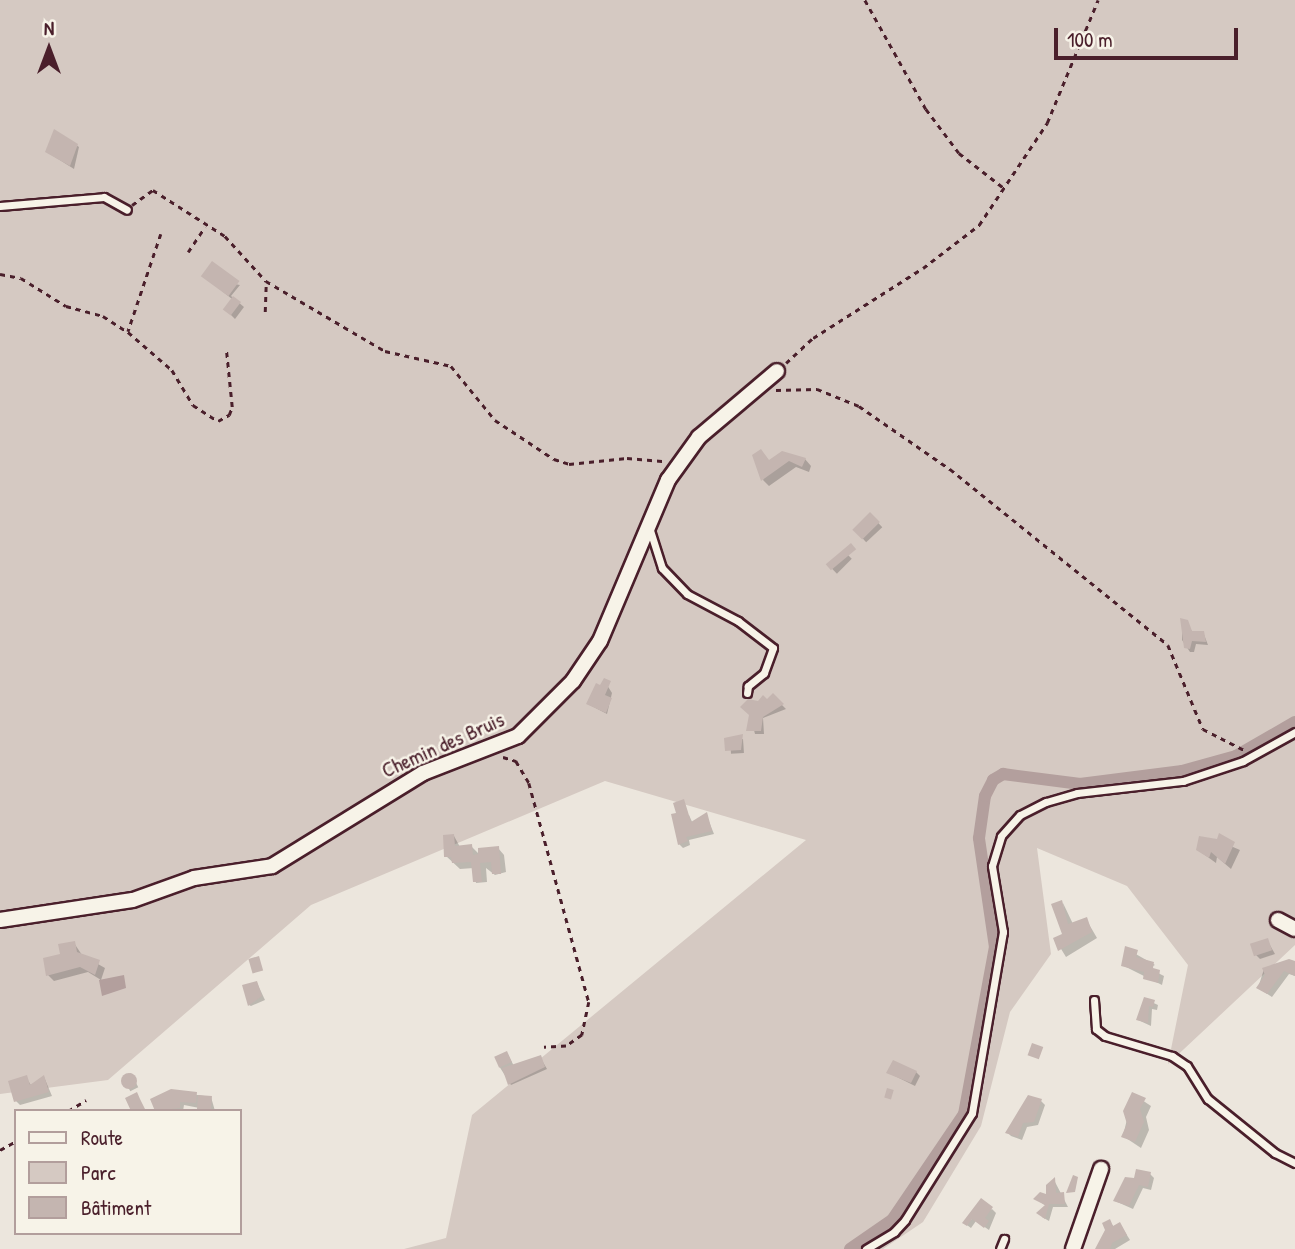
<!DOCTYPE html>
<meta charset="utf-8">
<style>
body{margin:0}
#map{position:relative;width:1295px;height:1249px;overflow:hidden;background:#ece6dd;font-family:"Patrick Hand",sans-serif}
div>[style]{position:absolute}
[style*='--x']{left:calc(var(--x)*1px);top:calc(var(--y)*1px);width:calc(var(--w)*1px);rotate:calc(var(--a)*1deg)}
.green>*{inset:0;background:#d5c9c2}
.water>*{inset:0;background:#b39f9d}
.shadow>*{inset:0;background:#0003;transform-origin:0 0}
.canal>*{height:12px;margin:-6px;padding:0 6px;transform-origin:6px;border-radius:6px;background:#b39f9d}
.building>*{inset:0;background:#c4b5b0;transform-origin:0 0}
.round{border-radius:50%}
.path>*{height:2.5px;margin-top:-1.25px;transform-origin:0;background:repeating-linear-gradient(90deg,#4a1f2b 0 5px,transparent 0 10px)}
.roads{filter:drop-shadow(2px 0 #4a1f2b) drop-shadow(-2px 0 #4a1f2b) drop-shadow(0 2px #4a1f2b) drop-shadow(0 -2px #4a1f2b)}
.service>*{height:7px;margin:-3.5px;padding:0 3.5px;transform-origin:3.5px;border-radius:3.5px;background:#f7f3e8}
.minor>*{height:14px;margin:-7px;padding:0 7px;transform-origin:7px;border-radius:7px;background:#f7f3e8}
span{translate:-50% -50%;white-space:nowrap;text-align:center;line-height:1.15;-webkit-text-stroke:5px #f7f3e8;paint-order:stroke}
.street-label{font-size:21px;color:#4a1f2b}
.legend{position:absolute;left:14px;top:1109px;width:228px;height:126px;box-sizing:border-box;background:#f7f3e8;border:2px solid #b29e9c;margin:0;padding:9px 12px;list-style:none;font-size:21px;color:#4a1f2b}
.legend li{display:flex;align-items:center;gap:14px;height:35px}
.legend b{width:35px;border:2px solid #b29e9c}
.north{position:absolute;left:14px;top:14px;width:70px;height:70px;-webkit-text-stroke:5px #f7f3e8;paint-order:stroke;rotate:0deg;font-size:19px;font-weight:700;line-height:28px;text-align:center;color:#4a1f2b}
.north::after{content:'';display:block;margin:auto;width:24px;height:32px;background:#4a1f2b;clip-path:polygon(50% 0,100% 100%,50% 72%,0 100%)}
.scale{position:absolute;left:1054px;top:28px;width:184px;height:32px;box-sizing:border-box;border:4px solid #4a1f2b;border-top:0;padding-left:9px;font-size:21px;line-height:24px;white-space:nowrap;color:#4a1f2b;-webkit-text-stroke:5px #f7f3e8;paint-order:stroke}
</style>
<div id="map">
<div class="green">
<i style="clip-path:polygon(0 0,1295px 0,1295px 945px,1168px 1064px,1188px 965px,1127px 886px,1037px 848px,1051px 954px,1010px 1012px,981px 1126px,923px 1222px,883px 1249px,404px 1249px,446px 1238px,472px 1115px,806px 840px,605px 781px,311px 905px,108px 1080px,0 1094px)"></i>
</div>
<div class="water">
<i style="clip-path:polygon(124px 975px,126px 988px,102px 996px,99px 980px)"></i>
</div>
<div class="shadow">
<i style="clip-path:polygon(55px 131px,79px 147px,74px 169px,47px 152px)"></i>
<i style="clip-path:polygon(207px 279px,240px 285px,231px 296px,244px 307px,235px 319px,225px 309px,232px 299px)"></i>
<i style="clip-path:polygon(805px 459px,811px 466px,809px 472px,796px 467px,769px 486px,763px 480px,770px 461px)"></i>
<i style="left:870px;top:514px;width:18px;height:22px;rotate:47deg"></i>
<i style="left:844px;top:551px;width:11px;height:21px;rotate:45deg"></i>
<i style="clip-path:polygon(1182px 621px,1194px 633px,1203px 632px,1208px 645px,1196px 644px,1194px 652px,1190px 652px,1182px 640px)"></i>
<i style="clip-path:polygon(607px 685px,612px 693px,607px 714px,588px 704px)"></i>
<i style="clip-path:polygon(773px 696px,786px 709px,763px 718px,764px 734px,755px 734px,750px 715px)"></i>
<i style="left:743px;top:739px;width:14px;height:13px;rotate:86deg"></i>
<i style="clip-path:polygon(706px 814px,714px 834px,689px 840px,690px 845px,683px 848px,679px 844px,689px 815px,693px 824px)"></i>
<i style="clip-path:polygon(454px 836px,460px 847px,471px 846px,480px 855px,498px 848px,504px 855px,506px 872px,495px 875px,486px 868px,487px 882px,476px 883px,474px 868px,460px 869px,446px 856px)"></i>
<i style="clip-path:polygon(1219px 841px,1240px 850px,1231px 869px,1217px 857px,1216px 863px,1198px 850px)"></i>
<i style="clip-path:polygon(1063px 903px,1073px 924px,1086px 919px,1097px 938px,1066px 957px,1055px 939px,1065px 935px)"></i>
<i style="clip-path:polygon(1267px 940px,1275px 954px,1260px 959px,1256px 955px)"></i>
<i style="clip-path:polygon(74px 943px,82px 955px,105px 968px,101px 980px,88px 972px,54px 981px,48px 975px,75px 953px)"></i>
<i style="clip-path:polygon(1127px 949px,1155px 965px,1148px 968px,1164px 976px,1162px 985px,1122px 965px)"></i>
<i style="clip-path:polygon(1295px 963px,1295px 976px,1289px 974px,1272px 997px,1258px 988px,1264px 969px)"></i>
<i style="clip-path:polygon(257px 983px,265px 1000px,251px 1006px,249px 1005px)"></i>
<i style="clip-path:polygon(1145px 999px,1158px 1005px,1157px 1010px,1152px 1009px,1151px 1026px,1138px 1020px)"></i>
<i style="clip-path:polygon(507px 1053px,514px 1066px,540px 1057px,547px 1069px,511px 1085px,499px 1066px)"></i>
<i style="clip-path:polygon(916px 1072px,920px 1076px,915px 1086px,889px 1073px)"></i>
<i style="left:131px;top:1073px;width:16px;height:9px;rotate:63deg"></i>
<i style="clip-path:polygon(26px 1077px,32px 1087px,44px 1077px,52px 1096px,20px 1105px,16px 1101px)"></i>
<i style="clip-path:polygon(171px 1091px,211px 1097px,215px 1111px,184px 1105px,183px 1111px,157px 1111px,152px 1100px)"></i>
<i style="clip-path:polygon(1133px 1094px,1151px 1106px,1146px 1117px,1149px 1130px,1141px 1148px,1123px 1136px)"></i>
<i style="clip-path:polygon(1041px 1101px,1045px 1105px,1038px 1125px,1027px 1127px,1022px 1140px,1011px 1136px,1007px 1132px)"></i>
<i style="clip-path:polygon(1150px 1174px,1154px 1178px,1151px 1190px,1143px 1188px,1133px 1209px,1115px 1201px,1136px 1180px)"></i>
<i style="clip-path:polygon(1054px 1180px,1068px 1207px,1053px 1207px,1049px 1221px,1042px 1217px,1046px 1206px,1036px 1199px,1048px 1196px)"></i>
<i style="clip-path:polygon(992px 1209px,996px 1213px,989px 1230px,976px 1221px,971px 1228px,964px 1223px)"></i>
<i style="clip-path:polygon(1109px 1221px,1114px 1227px,1120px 1224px,1130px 1240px,1115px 1249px,1098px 1249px)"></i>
</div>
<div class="canal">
<i style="--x:850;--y:1249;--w:51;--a:-34.6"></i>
<i style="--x:892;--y:1220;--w:128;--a:-55.8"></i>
<i style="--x:964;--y:1114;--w:170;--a:-79.5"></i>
<i style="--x:995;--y:947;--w:110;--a:-98.4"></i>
<i style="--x:979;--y:838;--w:42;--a:-81.9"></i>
<i style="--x:985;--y:796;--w:18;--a:-63"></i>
<i style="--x:993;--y:780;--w:12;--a:-31"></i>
<i style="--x:1003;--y:774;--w:78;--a:7.4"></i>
<i style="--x:1080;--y:784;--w:103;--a:-7.3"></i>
<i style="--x:1182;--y:771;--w:56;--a:-15.5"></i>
<i style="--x:1236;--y:756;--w:68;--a:-30"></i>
</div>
<div class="building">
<i style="clip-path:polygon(54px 129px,78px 144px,70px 166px,45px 152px)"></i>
<i style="left:212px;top:261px;width:34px;height:19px;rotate:36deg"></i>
<i style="left:233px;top:296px;width:10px;height:17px;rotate:37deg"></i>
<i style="clip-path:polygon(761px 449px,769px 460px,782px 451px,806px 458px,802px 467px,789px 461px,761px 481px,752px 455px)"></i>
<i style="left:870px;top:512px;width:14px;height:25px;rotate:45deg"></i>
<i style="left:851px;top:543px;width:8px;height:33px;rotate:50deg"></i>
<i style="clip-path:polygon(1180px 618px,1188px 620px,1192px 631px,1204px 631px,1206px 642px,1192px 641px,1190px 649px,1184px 648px)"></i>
<i style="clip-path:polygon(604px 678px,611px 681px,605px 695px,612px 698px,606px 713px,586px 704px,596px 683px,600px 685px)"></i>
<i style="clip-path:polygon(773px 693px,784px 704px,763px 717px,761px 731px,746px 731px,749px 715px,740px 707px,748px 699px,758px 701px,763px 695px,767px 699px)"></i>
<i style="clip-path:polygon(743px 734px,741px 750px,725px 751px,724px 738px)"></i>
<i style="clip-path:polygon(684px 799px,691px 822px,707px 812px,712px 831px,686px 837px,688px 841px,678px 845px,671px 814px,676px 813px,673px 803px)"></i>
<i style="clip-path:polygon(1219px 833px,1235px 842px,1225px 864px,1211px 852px,1209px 858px,1196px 850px,1199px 836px,1217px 839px)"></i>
<i style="clip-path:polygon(454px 834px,455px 846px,472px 844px,473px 855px,478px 854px,478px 848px,499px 846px,501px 874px,492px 874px,491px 862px,480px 863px,482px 882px,473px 882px,471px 862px,452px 863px,451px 857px,444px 857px,443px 835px)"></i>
<i style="clip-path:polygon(1062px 900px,1068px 924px,1087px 917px,1092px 932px,1058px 951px,1053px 938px,1062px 934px,1051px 904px)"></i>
<i style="left:1268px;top:938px;width:13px;height:19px;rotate:72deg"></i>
<i style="clip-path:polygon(75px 941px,77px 952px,100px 960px,95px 975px,80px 967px,46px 976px,43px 958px,60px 954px,58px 944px)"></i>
<i style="clip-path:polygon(1125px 946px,1138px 950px,1136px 957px,1154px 962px,1153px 968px,1160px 970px,1158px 983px,1143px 979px,1144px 972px,1121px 966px)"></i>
<i style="left:259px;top:956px;width:15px;height:11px;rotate:74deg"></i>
<i style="clip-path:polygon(1289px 959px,1295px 961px,1295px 976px,1284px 971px,1267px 994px,1256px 988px,1265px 975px,1262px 968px)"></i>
<i style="clip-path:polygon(257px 981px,262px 996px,248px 1006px,242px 985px)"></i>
<i style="clip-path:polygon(1144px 997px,1155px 1000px,1153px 1007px,1149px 1006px,1148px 1023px,1136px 1020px)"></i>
<i style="left:1032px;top:1043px;width:12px;height:13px;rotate:20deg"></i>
<i style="left:507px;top:1051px;width:12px;height:14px;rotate:66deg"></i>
<i style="clip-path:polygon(541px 1055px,545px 1067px,508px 1085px,502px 1068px)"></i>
<i style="clip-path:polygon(893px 1060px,917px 1071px,911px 1083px,886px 1073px)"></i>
<i class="round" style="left:121px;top:1073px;width:16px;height:16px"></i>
<i style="clip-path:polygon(27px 1075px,30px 1085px,44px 1075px,49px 1092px,14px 1102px,8px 1081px)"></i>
<i style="left:887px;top:1088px;width:7px;height:10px;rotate:16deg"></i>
<i style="clip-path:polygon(171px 1089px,197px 1092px,196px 1103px,180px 1102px,180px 1108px,155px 1111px,150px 1099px)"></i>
<i style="clip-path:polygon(137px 1092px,140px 1099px,146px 1111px,131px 1111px,125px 1098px)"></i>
<i style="clip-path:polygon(1132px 1092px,1146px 1098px,1140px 1109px,1144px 1122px,1135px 1142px,1121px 1137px,1127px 1124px,1123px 1111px)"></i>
<i style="left:198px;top:1095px;width:14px;height:16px;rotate:4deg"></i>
<i style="clip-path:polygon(1028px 1095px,1042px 1099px,1034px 1122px,1023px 1123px,1018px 1137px,1005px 1133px)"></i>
<i style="clip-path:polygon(1136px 1169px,1151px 1172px,1148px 1187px,1139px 1185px,1129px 1206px,1113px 1201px,1125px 1177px,1134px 1178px)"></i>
<i style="clip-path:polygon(1073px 1175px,1078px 1177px,1075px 1192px,1066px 1193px)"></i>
<i style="clip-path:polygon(1055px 1177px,1056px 1193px,1064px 1192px,1065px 1204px,1049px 1204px,1045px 1219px,1036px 1213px,1045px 1205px,1033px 1199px,1040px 1192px,1046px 1194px,1046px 1185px)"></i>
<i style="clip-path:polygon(981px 1198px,993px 1207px,985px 1218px,989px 1221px,984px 1228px,972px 1219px,967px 1226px,962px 1223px)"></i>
<i style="clip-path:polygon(1110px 1219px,1113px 1226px,1120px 1222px,1127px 1235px,1112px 1243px,1110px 1249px,1095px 1249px,1105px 1230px,1102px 1223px)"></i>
</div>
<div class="path">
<i style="--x:865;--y:0;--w:125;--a:60.8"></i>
<i style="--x:926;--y:109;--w:55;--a:53.1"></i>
<i style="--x:959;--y:153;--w:57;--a:37.9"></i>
<i style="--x:132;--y:205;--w:26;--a:-36"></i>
<i style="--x:153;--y:190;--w:85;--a:32.6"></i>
<i style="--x:225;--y:236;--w:61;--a:47.7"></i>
<i style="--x:266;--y:281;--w:91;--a:30.5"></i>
<i style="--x:344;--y:327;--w:48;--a:30.3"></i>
<i style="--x:385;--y:351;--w:68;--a:12.8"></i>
<i style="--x:451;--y:366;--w:70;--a:50.8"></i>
<i style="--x:495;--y:420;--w:71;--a:33.5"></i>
<i style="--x:554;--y:459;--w:16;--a:18"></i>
<i style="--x:569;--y:464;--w:58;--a:-5.9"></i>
<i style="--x:627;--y:458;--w:38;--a:5"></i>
<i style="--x:161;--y:234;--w:103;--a:108.6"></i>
<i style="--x:128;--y:332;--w:58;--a:40.8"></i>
<i style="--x:172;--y:370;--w:41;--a:59"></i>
<i style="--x:193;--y:405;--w:30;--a:33"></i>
<i style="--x:218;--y:421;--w:13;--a:-29"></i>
<i style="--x:229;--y:415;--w:9;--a:-69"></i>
<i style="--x:232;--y:407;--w:59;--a:-95.8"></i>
<i style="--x:188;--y:252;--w:30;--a:-56"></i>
<i style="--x:0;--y:274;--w:21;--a:11"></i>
<i style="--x:21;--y:278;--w:53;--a:31.9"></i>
<i style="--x:66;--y:306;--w:38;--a:15"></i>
<i style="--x:103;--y:316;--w:30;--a:33"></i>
<i style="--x:265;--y:312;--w:31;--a:-88"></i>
<i style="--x:786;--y:363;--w:37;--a:-43"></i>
<i style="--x:813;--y:338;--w:130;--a:-32.5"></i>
<i style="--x:923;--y:268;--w:71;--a:-37.5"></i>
<i style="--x:979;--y:225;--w:123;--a:-56.3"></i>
<i style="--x:1047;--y:123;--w:133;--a:-67.5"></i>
<i style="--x:776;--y:390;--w:41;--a:-1.4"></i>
<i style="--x:817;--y:389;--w:45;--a:22"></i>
<i style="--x:859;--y:406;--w:111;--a:34.7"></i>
<i style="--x:950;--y:469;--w:280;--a:38.9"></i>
<i style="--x:1168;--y:645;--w:91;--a:67.4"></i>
<i style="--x:1203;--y:729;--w:46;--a:27.1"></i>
<i style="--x:503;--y:757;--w:14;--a:17"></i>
<i style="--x:516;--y:761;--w:26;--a:59"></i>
<i style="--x:529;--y:783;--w:227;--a:74.7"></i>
<i style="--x:589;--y:1002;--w:34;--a:102"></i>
<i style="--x:582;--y:1035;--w:19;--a:145"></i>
<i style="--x:566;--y:1046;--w:22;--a:177"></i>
<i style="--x:68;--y:1111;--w:21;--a:-31"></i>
<i style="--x:0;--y:1150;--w:18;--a:-29"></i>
</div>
<div class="roads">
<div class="service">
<i style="--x:0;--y:206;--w:104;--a:-4.9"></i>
<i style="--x:104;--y:197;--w:26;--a:29"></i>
<i style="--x:649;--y:527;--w:43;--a:72.4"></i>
<i style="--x:662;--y:568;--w:36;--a:46"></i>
<i style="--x:687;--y:594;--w:58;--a:27.9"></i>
<i style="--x:738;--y:621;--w:44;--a:37.6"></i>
<i style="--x:773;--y:648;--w:27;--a:110"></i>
<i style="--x:764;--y:673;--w:21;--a:141"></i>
<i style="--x:748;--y:686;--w:7;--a:98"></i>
<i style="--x:1094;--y:1000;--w:29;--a:86"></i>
<i style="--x:1096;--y:1029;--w:11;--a:38"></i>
<i style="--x:1105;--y:1036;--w:70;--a:16.6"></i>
<i style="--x:1172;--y:1056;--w:18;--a:34"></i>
<i style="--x:1187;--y:1066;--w:39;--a:58"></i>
<i style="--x:1208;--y:1099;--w:86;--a:38.9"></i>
<i style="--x:1275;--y:1153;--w:22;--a:27"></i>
<i style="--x:866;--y:1249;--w:33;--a:-31"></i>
<i style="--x:894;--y:1232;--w:16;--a:-47"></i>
<i style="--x:905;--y:1220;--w:126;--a:-57.9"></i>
<i style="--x:972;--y:1113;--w:184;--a:-80.3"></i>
<i style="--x:1003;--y:932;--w:67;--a:-99.5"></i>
<i style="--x:992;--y:866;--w:31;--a:-73"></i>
<i style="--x:1001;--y:836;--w:28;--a:-48"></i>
<i style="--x:1020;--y:815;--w:29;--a:-27"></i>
<i style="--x:1046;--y:802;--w:32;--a:-16"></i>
<i style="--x:1077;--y:793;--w:107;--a:-6.5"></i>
<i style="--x:1183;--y:781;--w:63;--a:-18.4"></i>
<i style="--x:1243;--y:761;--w:60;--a:-29.1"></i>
<i style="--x:1000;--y:1249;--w:11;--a:-68"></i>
</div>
<div class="minor">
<i style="--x:0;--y:920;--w:134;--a:-8.6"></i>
<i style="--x:133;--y:900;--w:65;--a:-19.8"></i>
<i style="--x:194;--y:878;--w:79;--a:-8.7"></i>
<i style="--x:272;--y:866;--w:177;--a:-31.6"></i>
<i style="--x:423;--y:773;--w:102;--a:-21.3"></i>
<i style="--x:518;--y:736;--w:78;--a:-45"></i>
<i style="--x:573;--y:681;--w:48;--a:-56"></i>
<i style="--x:600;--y:641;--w:175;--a:-67.1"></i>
<i style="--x:668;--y:480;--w:53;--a:-54.2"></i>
<i style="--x:699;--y:437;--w:102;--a:-40.2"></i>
<i style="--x:1278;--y:920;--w:19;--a:28"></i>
<i style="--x:1073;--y:1249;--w:85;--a:-70.7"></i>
</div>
</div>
<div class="street-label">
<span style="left:443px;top:745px;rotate:-24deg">Chemin des Bruis</span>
</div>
<ul class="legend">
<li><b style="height:9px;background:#f7f3e8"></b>Route</li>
<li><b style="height:19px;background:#d5c9c2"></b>Parc</li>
<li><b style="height:19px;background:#c4b5b0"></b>Bâtiment</li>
</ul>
<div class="north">N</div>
<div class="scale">100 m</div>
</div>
